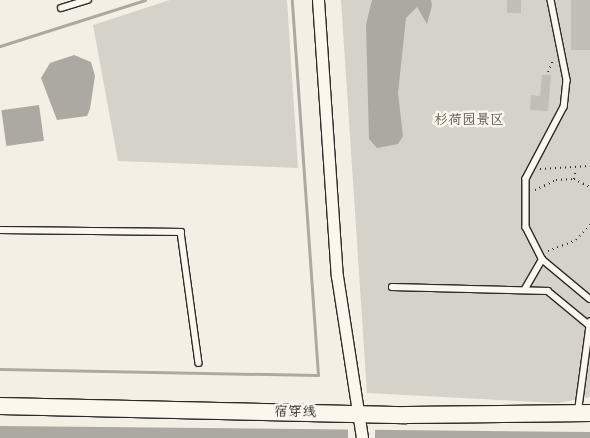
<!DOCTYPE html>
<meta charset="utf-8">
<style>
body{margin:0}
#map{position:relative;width:590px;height:438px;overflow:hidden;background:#f3efe4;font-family:Sriracha,"LXGW WenKai TC",sans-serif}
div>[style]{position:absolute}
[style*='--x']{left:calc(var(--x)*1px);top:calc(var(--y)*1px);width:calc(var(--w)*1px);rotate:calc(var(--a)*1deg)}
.green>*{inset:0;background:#d5d2c9}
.water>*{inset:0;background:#aca9a2;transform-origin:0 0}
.pier>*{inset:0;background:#f3efe4;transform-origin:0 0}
.stream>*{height:3px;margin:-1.5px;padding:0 1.5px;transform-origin:1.5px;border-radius:1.5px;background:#aca9a2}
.building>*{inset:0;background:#c0beb6;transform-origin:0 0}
.path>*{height:2px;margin-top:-1px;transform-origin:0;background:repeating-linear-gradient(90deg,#2b2b2b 0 1px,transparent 0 5px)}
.roads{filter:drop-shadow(1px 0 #2b2b2b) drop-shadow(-1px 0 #2b2b2b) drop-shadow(0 1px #2b2b2b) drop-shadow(0 -1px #2b2b2b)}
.lane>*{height:5.5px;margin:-2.75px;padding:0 2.75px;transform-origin:2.75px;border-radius:2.75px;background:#fbf7ec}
.street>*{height:11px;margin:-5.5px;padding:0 5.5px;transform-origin:5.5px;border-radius:5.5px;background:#fbf7ec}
.secondary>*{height:16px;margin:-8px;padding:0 8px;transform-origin:8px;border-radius:8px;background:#fbf7ec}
span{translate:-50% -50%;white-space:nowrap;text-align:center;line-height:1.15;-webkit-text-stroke:5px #fbf7ec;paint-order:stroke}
.park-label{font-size:14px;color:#565552}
.street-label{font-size:14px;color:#2b2b2b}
</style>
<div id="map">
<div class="green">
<i style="clip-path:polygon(170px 0,287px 0,298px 168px,118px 161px,93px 25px)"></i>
<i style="clip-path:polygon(341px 0,590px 0,590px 397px,558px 403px,367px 393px)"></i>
</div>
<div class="water">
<i style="clip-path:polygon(372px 0,431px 0,432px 5px,427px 24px,417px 7px,406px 18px,398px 93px,403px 136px,398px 144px,377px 148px,369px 139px,366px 25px)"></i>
<i style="clip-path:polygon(74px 55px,91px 62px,95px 76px,90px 109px,87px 116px,57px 120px,41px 78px,50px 63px)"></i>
<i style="left:39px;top:105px;width:36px;height:38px;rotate:82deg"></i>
<i style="clip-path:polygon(0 426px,590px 432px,590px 438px,0 438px)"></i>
</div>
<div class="pier">
<i style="left:348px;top:427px;width:27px;height:11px"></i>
</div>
<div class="stream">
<i style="--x:0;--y:46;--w:152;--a:-17.6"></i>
<i style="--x:0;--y:369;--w:318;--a:1.1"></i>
<i style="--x:318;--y:375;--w:376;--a:-94"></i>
</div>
<div class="building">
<i style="left:507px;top:0;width:14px;height:13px"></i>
<i style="left:571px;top:0;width:19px;height:50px"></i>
<i style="clip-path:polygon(542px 75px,551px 75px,548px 111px,530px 110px,531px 95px,540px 96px)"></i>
</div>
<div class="path">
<i style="--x:548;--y:72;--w:15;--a:-67"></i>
<i style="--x:540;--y:169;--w:50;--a:-3.4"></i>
<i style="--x:574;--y:179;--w:10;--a:-79"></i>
<i style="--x:535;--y:190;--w:23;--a:-25"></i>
<i style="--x:556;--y:180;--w:18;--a:-3"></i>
<i style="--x:574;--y:179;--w:18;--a:27"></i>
<i style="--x:548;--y:251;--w:30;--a:-21"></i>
<i style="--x:576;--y:240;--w:21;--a:-47"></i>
</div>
<div class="roads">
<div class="lane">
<i style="--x:551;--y:0;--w:82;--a:78.7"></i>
<i style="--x:567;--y:80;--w:27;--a:96"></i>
<i style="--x:564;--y:107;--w:81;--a:117.8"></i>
<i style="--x:526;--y:179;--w:48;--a:90"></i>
<i style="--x:526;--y:227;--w:36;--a:63"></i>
<i style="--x:542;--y:259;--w:62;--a:39.8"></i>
<i style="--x:61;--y:8;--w:28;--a:-17"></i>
<i style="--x:0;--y:230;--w:181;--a:0.6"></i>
<i style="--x:181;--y:232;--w:132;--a:82.2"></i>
<i style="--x:392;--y:287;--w:156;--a:1.5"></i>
<i style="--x:548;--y:291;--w:52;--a:39.5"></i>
<i style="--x:525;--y:289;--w:34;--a:-60"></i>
<i style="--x:578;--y:411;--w:90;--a:-82.3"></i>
</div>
<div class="street">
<i style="--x:318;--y:0;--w:277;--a:86.1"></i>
<i style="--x:337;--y:276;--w:164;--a:81.2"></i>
</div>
<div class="secondary">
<i style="--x:0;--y:406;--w:406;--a:1.3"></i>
<i style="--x:406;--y:415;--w:184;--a:-0.6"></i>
</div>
</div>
<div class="park-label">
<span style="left:469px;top:120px">杉荷园景区</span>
</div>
<div class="street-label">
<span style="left:295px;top:412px;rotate:1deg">宿穿线</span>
</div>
</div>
